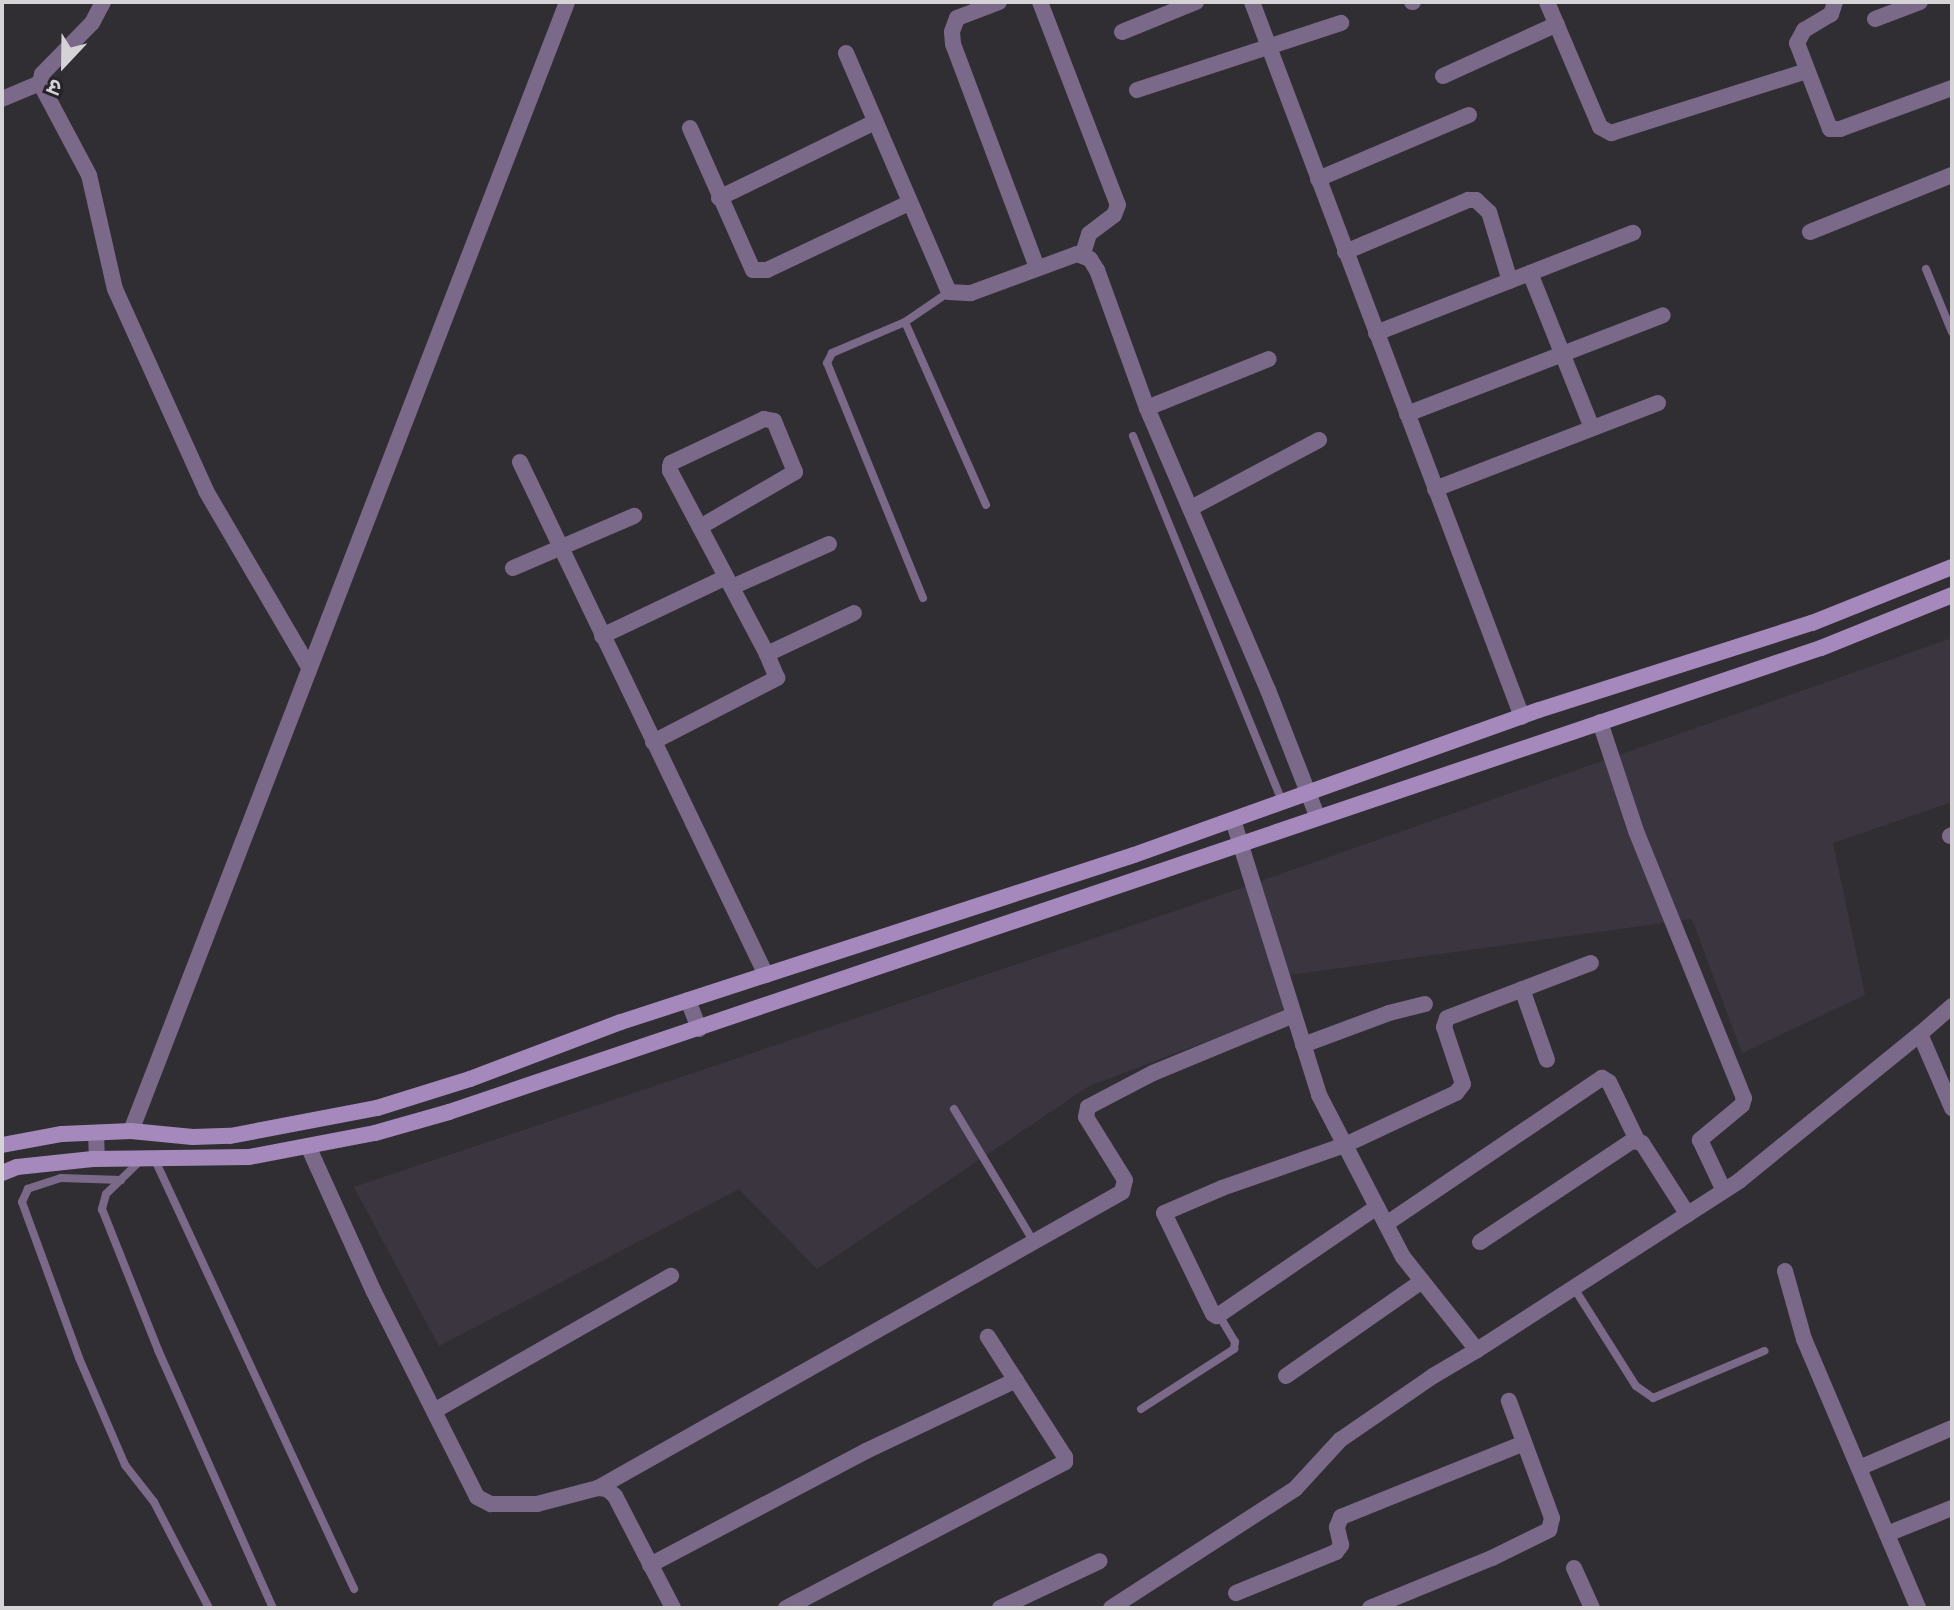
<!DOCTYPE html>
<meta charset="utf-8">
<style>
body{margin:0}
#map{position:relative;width:1954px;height:1610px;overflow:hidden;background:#312e33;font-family:"Sofia Sans Condensed","Noto Sans Devanagari",sans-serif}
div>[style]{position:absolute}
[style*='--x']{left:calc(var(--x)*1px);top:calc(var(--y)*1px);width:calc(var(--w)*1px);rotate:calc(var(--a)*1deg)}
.built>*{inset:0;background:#3b3540}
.service>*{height:8px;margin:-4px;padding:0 4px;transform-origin:4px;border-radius:4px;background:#7a6989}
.minor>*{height:16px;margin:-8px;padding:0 8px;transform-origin:8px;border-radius:8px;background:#7a6989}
.tertiary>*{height:16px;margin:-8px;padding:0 8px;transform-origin:8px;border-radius:8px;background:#7a6989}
.secondary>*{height:16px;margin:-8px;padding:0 8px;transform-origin:8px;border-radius:8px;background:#a589bc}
span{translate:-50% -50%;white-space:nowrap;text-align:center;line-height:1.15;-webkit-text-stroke:6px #272429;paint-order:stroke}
.frame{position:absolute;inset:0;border:4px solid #d5d3d6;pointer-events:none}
.north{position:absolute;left:24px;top:24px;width:80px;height:80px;-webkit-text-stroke:6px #272429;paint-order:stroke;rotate:202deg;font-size:22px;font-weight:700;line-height:32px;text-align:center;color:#d5d3d6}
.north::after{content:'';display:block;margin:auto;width:28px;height:36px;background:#d5d3d6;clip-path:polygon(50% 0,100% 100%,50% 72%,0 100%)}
</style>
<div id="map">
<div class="built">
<i style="clip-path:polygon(1952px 638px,1952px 802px,1833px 843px,1865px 995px,1742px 1053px,1692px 919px,1275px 977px,1289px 1010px,1089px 1086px,817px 1269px,739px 1189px,439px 1346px,354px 1187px,1190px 906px)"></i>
</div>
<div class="service">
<i style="--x:1926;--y:269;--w:68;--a:67.6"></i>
<i style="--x:905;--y:322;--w:200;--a:66.1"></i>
<i style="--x:1133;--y:436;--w:395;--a:67.8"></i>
<i style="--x:923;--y:598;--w:254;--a:-112.2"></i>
<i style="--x:827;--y:363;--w:11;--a:-63"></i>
<i style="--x:832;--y:353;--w:79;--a:-23"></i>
<i style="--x:905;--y:322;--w:53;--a:-34.3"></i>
<i style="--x:954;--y:1109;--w:155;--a:59"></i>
<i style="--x:142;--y:1159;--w:50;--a:135.8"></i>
<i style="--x:106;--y:1194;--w:16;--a:105"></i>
<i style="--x:102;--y:1209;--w:152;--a:68.3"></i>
<i style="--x:158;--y:1350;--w:282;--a:66"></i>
<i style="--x:155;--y:1160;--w:473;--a:65.1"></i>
<i style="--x:121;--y:1180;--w:60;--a:-178.1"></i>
<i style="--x:61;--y:1178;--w:35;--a:162"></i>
<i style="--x:28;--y:1189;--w:14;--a:115"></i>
<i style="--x:22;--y:1202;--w:166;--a:69.9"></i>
<i style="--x:79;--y:1358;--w:116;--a:66.7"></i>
<i style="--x:125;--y:1465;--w:47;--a:51.9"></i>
<i style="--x:154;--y:1502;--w:119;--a:62.6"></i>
<i style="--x:1574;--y:1288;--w:116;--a:57.7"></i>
<i style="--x:1636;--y:1386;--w:21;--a:35"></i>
<i style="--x:1653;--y:1398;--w:121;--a:-22.9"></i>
<i style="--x:1141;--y:1409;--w:111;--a:-32.8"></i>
<i style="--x:1234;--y:1349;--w:7;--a:-82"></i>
<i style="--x:1235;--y:1342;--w:31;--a:-121"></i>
</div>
<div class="minor">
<i style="--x:999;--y:2;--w:45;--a:159.1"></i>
<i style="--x:957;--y:18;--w:15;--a:110"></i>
<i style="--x:952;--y:32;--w:12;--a:85"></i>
<i style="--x:953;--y:44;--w:239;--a:69.4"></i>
<i style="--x:1040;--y:2;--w:217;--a:69"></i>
<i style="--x:1118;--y:205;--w:11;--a:112"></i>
<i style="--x:1114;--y:215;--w:31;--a:143"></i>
<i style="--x:1089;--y:234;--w:21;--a:107"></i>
<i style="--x:1252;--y:2;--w:764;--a:69.31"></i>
<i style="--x:1412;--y:2;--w:1;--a:0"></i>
<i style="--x:1547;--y:2;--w:136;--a:67"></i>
<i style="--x:1600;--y:127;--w:13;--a:29"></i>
<i style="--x:1611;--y:133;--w:205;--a:-17.6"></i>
<i style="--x:1835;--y:2;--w:13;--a:108"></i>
<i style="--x:1831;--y:14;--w:31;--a:149"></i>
<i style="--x:1804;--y:30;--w:15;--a:118"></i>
<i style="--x:1797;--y:43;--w:92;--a:69"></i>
<i style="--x:1830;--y:129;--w:10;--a:0"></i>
<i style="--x:1840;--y:129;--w:119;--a:-20.1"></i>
<i style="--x:1875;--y:19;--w:48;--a:-20.7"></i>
<i style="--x:1122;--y:32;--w:80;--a:-22.1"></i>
<i style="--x:846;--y:53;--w:260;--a:66.7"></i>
<i style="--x:949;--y:292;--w:22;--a:3"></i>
<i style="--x:971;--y:293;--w:113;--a:-20.2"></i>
<i style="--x:1077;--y:254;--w:14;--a:21"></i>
<i style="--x:1090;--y:259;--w:13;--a:58"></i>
<i style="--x:1097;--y:270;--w:147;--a:70.1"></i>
<i style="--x:1147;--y:408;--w:307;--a:66.8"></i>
<i style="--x:1268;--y:690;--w:137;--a:68.7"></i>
<i style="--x:1443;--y:76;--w:125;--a:-24.5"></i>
<i style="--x:40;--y:83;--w:104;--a:62"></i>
<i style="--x:89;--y:175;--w:117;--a:77.2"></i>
<i style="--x:115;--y:289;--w:222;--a:65.7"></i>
<i style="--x:206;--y:491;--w:204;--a:59.7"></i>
<i style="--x:1137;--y:90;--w:215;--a:-18.2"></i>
<i style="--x:690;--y:128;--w:155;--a:66.1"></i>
<i style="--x:753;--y:270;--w:14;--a:0"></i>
<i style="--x:767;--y:270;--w:157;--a:-25.3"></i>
<i style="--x:1318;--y:179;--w:164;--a:-23"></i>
<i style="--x:719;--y:198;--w:174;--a:-26"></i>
<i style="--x:1810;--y:232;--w:153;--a:-21.9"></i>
<i style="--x:1345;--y:252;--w:134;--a:-22.9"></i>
<i style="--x:1468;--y:200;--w:8;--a:0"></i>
<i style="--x:1476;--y:200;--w:18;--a:43"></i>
<i style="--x:1489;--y:212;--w:72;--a:73.1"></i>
<i style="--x:1530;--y:273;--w:167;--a:68.2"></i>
<i style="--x:1376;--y:333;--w:276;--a:-21.3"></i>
<i style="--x:1147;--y:408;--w:131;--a:-21.9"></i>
<i style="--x:1407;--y:414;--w:274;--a:-21.1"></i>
<i style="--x:520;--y:462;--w:569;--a:64.38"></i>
<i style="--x:1435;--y:489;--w:239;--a:-21.1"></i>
<i style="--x:1191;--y:508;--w:145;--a:-28"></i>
<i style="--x:513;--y:568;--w:132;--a:-23.3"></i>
<i style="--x:732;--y:587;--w:106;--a:-23.9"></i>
<i style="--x:602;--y:636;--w:137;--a:-25.4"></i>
<i style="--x:767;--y:654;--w:96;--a:-25.2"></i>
<i style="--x:1600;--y:722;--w:115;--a:71.7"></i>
<i style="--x:1636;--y:831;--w:288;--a:68"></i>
<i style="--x:1744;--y:1098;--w:7;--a:106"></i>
<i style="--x:1742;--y:1105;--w:55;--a:140.2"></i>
<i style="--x:1700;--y:1140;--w:56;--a:64.8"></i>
<i style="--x:653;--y:742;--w:140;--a:-27.3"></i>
<i style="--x:777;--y:678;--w:26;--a:-113"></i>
<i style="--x:767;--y:654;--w:207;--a:-117.9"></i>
<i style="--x:670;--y:471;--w:4;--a:-90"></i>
<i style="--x:670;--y:467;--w:4;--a:-76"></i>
<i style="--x:671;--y:463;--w:103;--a:-25.3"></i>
<i style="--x:764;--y:419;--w:10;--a:11"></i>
<i style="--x:774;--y:421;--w:55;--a:67.6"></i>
<i style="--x:795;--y:472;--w:110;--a:149.9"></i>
<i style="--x:1233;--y:820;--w:288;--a:72.6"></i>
<i style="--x:1319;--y:1095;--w:182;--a:62.6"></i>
<i style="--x:1403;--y:1257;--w:119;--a:51.5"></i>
<i style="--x:1477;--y:1350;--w:312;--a:-32.8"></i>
<i style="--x:1739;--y:1181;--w:233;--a:-39.1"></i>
<i style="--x:1920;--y:1034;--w:81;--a:66.6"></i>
<i style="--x:1950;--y:836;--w:2;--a:-27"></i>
<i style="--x:1522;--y:989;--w:75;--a:70.6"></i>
<i style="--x:1920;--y:1034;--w:43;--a:-41.2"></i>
<i style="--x:1303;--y:1045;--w:92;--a:-20.4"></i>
<i style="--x:1389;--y:1013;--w:37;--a:-14"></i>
<i style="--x:131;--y:1131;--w:1210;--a:-68.88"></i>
<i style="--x:308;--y:1146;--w:160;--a:65.7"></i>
<i style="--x:374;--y:1292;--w:229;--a:63.3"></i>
<i style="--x:477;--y:1497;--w:16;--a:27"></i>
<i style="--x:491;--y:1504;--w:46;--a:0"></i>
<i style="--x:537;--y:1504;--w:63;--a:-14.7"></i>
<i style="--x:598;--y:1488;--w:9;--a:6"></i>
<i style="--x:607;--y:1489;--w:11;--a:41"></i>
<i style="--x:615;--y:1496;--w:126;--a:62.6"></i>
<i style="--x:1377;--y:1207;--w:194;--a:145.7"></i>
<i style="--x:1217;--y:1316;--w:4;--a:-153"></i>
<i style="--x:1213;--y:1314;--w:112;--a:-115.9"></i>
<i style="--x:1164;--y:1213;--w:63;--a:-23.3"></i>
<i style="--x:1222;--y:1188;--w:130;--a:-19.3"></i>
<i style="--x:1345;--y:1145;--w:123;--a:-25.1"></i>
<i style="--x:1456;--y:1093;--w:11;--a:-52"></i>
<i style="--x:1463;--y:1084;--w:60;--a:-108.4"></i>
<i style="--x:1444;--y:1027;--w:9;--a:-72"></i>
<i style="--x:1447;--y:1018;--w:154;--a:-20.9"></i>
<i style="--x:1386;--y:1224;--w:261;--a:-34.1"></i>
<i style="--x:1602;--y:1078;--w:8;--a:30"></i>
<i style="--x:1609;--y:1082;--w:64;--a:64.2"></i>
<i style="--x:1480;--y:1242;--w:182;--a:-33.6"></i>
<i style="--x:1632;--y:1141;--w:10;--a:11"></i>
<i style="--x:1642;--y:1143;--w:85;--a:57.4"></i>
<i style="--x:1785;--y:1271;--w:71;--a:74.4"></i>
<i style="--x:1804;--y:1339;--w:292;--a:67"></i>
<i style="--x:1286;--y:1376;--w:166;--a:-34.9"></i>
<i style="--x:434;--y:1411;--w:273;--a:-29.7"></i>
<i style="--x:1859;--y:1468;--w:101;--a:-23.3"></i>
<i style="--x:598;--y:1488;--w:602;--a:-29.46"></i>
<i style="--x:1122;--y:1192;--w:12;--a:-76"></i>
<i style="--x:1125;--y:1180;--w:74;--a:-121.8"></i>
<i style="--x:1086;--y:1117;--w:10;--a:-79"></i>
<i style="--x:1088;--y:1107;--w:73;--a:-27.6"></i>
<i style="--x:1153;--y:1073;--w:152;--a:-22.4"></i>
<i style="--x:1887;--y:1534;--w:70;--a:-21.8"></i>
<i style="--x:650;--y:1565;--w:244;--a:-27.8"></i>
<i style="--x:866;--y:1451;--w:166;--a:-25.3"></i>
<i style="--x:1574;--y:1568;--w:44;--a:65.8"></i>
<i style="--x:1236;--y:1593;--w:108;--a:-22.3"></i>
<i style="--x:1336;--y:1552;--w:9;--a:-54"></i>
<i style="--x:1341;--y:1545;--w:18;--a:-103"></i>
<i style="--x:1337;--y:1527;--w:11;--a:-68"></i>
<i style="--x:1341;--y:1517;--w:197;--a:-22"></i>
<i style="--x:786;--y:1608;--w:315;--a:-27.6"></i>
<i style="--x:1065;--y:1462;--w:5;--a:-90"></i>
<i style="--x:1065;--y:1457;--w:143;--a:-122.7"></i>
<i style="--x:1000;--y:1608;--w:110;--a:-25.2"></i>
<i style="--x:1111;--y:1608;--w:219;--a:-32.9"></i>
<i style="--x:1295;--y:1489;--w:67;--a:-47.4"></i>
<i style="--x:1340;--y:1440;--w:113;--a:-34.5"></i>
<i style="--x:1433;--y:1376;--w:51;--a:-30.6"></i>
<i style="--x:1370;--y:1608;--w:132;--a:-22.3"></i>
<i style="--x:1492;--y:1558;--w:64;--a:-26.2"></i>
<i style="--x:1549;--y:1530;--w:12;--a:-76"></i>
<i style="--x:1552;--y:1518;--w:125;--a:-110.2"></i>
</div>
<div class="tertiary">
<i style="--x:2;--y:99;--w:41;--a:-22.8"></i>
<i style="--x:40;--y:83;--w:9;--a:-77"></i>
<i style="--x:42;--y:74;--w:71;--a:-45.6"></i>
<i style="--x:92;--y:23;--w:24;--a:-62"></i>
<i style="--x:688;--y:1000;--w:31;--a:69"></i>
<i style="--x:96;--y:1133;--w:26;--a:88"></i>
</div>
<div class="secondary">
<i style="--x:2;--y:1145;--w:61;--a:-10.4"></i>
<i style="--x:62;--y:1134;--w:69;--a:-2.5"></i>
<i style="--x:131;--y:1131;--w:62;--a:5.5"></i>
<i style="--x:193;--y:1137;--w:37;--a:-2"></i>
<i style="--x:230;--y:1136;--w:150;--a:-10.8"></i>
<i style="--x:377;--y:1108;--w:97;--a:-17.3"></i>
<i style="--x:470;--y:1079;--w:161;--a:-20.7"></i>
<i style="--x:621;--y:1022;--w:539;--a:-18.03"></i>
<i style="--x:1134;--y:855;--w:430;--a:-19.7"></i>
<i style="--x:1539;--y:710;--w:287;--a:-17.7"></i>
<i style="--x:1812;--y:623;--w:151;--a:-21.8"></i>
<i style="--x:2;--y:1173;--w:16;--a:-22"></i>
<i style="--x:17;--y:1167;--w:76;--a:-6"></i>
<i style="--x:93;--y:1159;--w:156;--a:-0.7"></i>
<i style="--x:249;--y:1157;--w:128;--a:-10.8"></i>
<i style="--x:375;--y:1133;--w:77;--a:-15.8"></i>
<i style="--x:449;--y:1112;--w:1448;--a:-18.69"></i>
<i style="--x:1821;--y:648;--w:141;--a:-22"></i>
</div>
<div class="frame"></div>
<div class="north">उ</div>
</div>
